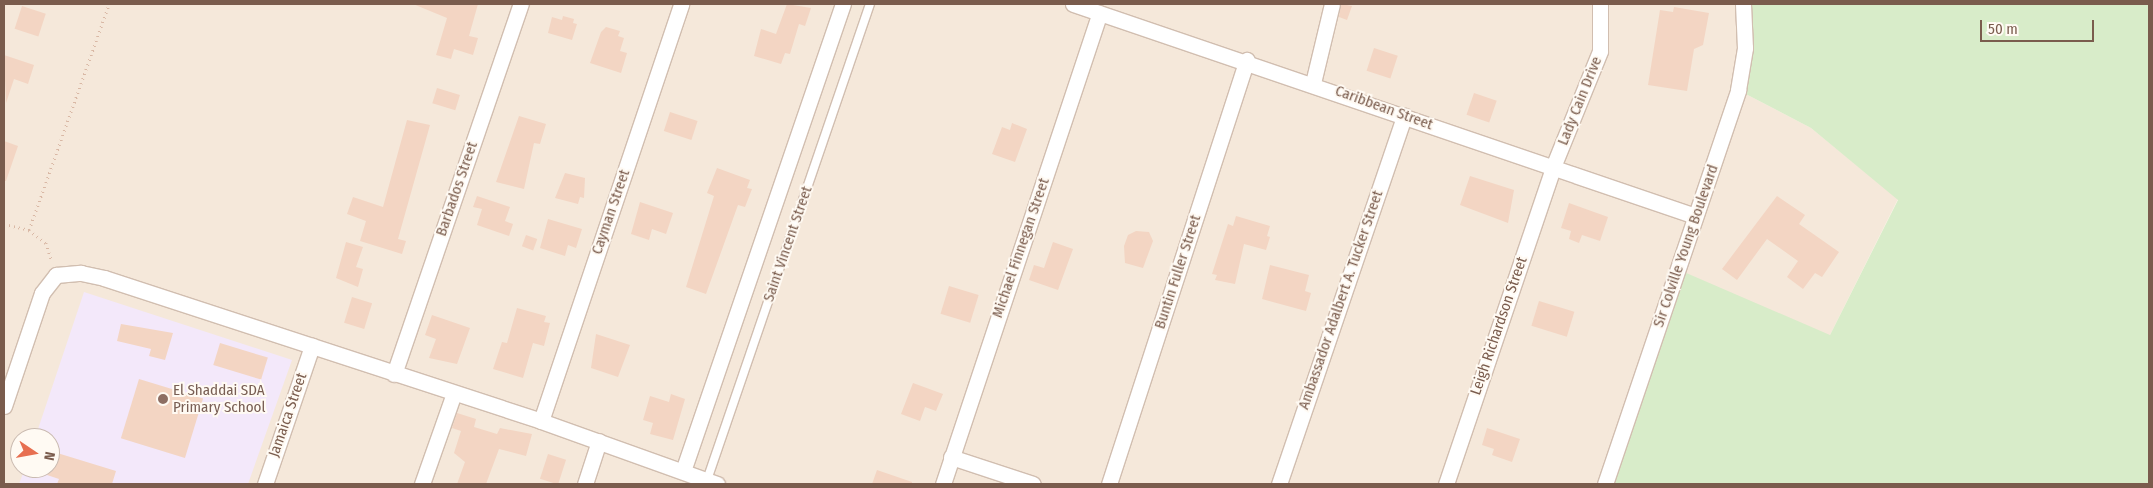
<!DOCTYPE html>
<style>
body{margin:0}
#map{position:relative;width:2153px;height:488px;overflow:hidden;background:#fdf6ec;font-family:"Fira Sans Condensed",sans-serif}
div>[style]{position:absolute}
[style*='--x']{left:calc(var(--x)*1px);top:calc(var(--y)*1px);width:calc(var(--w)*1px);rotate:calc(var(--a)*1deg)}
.residential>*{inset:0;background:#f5e8da}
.education>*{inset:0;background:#f3e8fa}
.green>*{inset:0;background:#d8ecc9}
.building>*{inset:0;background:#f3d5c3;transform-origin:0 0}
.path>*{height:2.5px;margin-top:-1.25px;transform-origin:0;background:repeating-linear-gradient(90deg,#d9b8a5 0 1px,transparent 0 5px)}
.roads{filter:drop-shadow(1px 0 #d1beb0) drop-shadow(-1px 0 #d1beb0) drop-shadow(0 1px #d1beb0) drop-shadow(0 -1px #d1beb0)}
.service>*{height:8px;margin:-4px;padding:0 4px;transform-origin:4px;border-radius:4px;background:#fff}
.minor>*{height:15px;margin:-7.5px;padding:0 7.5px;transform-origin:7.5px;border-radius:7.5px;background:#fff}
.dots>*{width:14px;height:14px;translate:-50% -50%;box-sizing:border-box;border:2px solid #fffaf3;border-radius:50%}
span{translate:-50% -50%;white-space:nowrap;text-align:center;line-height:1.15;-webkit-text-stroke:4px #fffaf3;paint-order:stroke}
.street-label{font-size:15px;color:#7a5c4d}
.education-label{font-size:15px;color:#785e54}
.left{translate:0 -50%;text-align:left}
.frame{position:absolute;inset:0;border:5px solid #7a5c4d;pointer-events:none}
.north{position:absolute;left:10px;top:428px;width:50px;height:50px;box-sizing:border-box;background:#fffaf3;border:1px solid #cabbb1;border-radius:50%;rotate:102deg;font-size:14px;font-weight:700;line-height:20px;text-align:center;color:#7a5c4d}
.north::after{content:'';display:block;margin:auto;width:18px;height:22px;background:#e76f51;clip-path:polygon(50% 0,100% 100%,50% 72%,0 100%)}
.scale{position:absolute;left:1980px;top:20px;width:114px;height:22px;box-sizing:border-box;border:2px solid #7a5c4d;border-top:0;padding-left:6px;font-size:15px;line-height:18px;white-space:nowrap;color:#7a5c4d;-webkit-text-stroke:4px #fffaf3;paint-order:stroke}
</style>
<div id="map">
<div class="residential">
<i style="clip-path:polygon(evenodd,4px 4px,1743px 4px,1738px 90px,1811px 128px,1898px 199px,1830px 335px,1607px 484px,4px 484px,4px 4px,20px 438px,50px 438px,50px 468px,20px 468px,20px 438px)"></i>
</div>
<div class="education">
<i style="clip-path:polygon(84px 292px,292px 360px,248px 484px,19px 484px,25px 468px,50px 468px,50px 438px,35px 438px)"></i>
</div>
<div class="green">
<i style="clip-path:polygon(1743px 4px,2149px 4px,2149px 484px,1607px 484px,1677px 269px,1830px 335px,1898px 200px,1811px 128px,1738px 90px)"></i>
</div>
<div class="building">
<i style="clip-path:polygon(413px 4px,478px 4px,469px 36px,478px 38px,473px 55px,454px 49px,451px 59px,436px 55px,447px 18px)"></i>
<i style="clip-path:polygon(787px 4px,811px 8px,805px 26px,799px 24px,790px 54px,785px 53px,781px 64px,754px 56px,761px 29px,776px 34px)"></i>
<i style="clip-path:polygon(1341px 4px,1352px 6px,1347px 20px,1339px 17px)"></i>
<i style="left:22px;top:6px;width:25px;height:24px;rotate:18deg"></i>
<i style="clip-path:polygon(1674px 7px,1709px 13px,1703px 45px,1694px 49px,1687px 91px,1648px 85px,1660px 10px,1673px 12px)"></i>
<i style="clip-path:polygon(563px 16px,574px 19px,573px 23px,577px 24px,572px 40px,548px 33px,552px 17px,562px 20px)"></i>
<i style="clip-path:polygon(606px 27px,620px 31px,618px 36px,624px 38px,620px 51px,627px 53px,621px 73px,590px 63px,601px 32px)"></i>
<i style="left:1374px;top:48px;width:25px;height:24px;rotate:18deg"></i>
<i style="clip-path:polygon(4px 55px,34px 65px,28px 84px,14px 79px,6px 103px)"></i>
<i style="left:437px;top:88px;width:24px;height:16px;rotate:17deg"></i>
<i style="left:1474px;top:93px;width:24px;height:23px;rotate:19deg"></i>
<i style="left:670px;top:112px;width:29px;height:20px;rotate:18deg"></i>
<i style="clip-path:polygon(519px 116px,546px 124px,540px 144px,534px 143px,524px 189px,496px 182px)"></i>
<i style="clip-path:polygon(407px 120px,430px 125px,398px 239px,406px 241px,402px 254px,360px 241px,366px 221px,347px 214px,353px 197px,383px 207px)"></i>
<i style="clip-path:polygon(1012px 123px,1027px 129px,1015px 162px,992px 154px,1002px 127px,1010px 130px)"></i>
<i style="clip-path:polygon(4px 141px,18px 146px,6px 181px,4px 181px)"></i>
<i style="clip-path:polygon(717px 168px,750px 180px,747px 188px,752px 189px,745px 207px,738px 205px,706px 294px,686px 287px,714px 196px,707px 193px)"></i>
<i style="clip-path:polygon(565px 173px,585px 178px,584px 198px,580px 197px,578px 204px,555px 198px)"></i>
<i style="clip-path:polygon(1470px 176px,1514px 190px,1508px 223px,1460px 205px)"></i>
<i style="clip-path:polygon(477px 196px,510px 207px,505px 221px,513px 224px,509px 236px,477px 225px,482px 209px,473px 207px)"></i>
<i style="clip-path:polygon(1777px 196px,1805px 215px,1799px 224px,1839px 252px,1822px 277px,1815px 273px,1803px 289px,1787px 277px,1798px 261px,1767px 239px,1737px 280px,1722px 269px)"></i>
<i style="clip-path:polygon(640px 202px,673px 213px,666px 234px,652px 229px,649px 240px,631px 234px)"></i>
<i style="clip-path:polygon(1569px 203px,1608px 217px,1600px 241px,1582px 235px,1579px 243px,1569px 239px,1571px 231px,1561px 228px)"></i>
<i style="clip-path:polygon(1236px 216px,1270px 226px,1267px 236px,1270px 237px,1266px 250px,1244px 244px,1235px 284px,1215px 280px,1217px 275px,1212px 274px,1228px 224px,1233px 226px)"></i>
<i style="clip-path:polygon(548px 219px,582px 229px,576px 248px,568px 245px,565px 256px,540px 248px)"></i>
<i style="clip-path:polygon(1136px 231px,1149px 232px,1153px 241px,1143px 268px,1125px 263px,1124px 246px,1128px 235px)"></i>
<i style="left:526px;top:235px;width:12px;height:12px;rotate:20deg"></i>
<i style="clip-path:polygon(346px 242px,363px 247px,356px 267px,363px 269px,358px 287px,336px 278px)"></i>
<i style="clip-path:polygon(1053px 242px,1073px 249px,1058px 290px,1029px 280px,1034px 265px,1044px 268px)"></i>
<i style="clip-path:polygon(1270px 265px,1309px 275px,1305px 291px,1311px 293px,1306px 311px,1262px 299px)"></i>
<i style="left:949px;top:286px;width:31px;height:29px;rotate:17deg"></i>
<i style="left:352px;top:297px;width:21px;height:27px;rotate:17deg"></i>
<i style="left:1539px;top:301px;width:37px;height:26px;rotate:17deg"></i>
<i style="clip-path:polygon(517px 308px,546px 316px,544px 322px,550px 323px,544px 346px,533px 343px,523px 378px,493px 369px,502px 342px,507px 343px)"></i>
<i style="clip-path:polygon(432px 315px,470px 328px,457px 364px,429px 358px,436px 339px,425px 335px)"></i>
<i style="clip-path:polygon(121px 324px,173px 333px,165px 360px,149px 356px,151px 349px,117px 341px)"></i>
<i style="clip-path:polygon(596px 334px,630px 345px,618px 377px,591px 368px)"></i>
<i style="left:220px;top:343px;width:50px;height:23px;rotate:17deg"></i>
<i style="left:139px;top:379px;width:67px;height:62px;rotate:17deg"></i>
<i style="clip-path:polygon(913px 383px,943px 394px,936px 411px,925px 407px,920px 421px,901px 414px)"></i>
<i style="clip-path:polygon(671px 394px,685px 399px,673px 440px,650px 434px,653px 423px,643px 420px,650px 396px,669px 402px)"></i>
<i style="clip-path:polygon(457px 413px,476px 419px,474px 427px,497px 434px,500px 428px,532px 434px,526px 456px,499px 449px,486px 484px,457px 484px,465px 462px,454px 453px,461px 431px,452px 428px)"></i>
<i style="clip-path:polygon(1487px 428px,1520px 439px,1512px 462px,1492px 455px,1494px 449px,1482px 445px)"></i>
<i style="clip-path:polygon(54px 452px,116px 471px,112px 484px,57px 484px,59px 479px,47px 475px)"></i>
<i style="left:548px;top:454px;width:19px;height:26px;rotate:18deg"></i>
<i style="clip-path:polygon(877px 470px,912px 482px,912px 484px,872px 484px)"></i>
</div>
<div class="path">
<i style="--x:4;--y:224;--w:26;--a:13"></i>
<i style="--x:29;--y:230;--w:21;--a:37"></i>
<i style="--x:46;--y:243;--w:19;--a:72"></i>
<i style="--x:29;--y:230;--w:240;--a:-70.5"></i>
</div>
<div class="roads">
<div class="service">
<i style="--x:707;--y:480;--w:503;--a:-71.1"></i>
</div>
<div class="minor">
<i style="--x:1073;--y:4;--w:657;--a:18.82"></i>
<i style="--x:1313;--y:83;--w:81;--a:-76.5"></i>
<i style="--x:394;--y:374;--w:391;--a:-71.1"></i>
<i style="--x:4;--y:406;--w:119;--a:-71.4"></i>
<i style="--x:42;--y:293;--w:23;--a:-52"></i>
<i style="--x:56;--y:275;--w:25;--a:-5"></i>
<i style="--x:81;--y:273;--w:24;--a:12"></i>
<i style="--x:104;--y:278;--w:460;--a:18.1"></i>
<i style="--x:541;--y:421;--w:187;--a:19.7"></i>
<i style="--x:541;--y:421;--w:440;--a:-71.4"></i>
<i style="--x:951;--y:457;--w:86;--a:18.2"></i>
<i style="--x:683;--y:471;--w:494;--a:-71.1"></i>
<i style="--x:265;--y:484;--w:146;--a:-71.2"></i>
<i style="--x:422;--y:484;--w:96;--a:-70.6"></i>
<i style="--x:585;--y:484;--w:45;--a:-72"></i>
<i style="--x:943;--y:484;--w:496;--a:-71.6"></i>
<i style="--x:1109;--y:484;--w:446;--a:-72"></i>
<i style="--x:1279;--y:484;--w:389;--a:-71.2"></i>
<i style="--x:1446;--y:484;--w:335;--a:-71.3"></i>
<i style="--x:1553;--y:167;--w:125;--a:-67.9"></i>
<i style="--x:1600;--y:51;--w:47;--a:-90"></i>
<i style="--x:1605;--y:484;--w:416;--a:-71.3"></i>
<i style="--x:1738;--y:90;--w:43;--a:-80.5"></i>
<i style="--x:1745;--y:48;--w:44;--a:-92.6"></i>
</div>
</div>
<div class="dots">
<i style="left:163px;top:399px;background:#8d6e63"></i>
</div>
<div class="street-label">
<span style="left:1580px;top:101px;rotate:-68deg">Lady Cain Drive</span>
<span style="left:1384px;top:108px;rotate:20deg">Caribbean Street</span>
<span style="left:457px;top:189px;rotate:-71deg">Barbados Street</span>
<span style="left:611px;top:212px;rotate:-71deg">Cayman Street</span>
<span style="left:788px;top:244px;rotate:-71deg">Saint Vincent Street</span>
<span style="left:1686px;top:246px;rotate:-71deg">Sir Colville Young Boulevard</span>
<span style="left:1021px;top:248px;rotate:-71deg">Michael Finnegan Street</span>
<span style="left:1178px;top:272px;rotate:-72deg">Buntin Fuller Street</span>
<span style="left:1341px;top:300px;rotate:-71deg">Ambassador Adalbert A. Tucker Street</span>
<span style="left:1499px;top:326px;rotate:-71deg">Leigh Richardson Street</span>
<span style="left:288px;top:415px;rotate:-71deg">Jamaica Street</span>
</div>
<div class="education-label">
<span class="left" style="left:173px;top:399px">El Shaddai SDA<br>Primary School</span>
</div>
<div class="frame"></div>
<div class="north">N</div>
<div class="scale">50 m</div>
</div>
